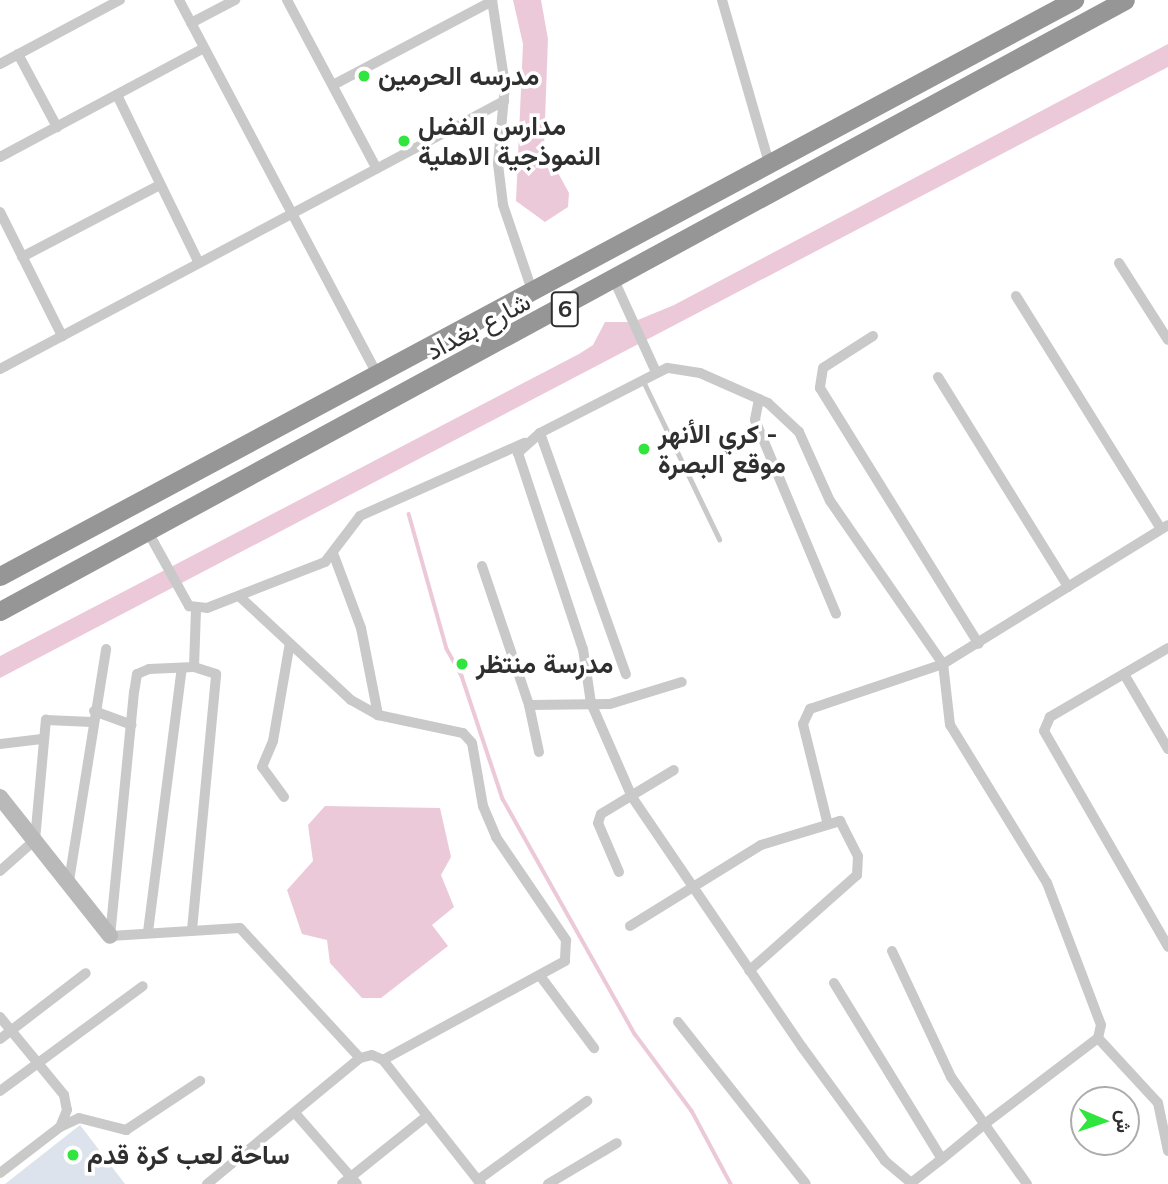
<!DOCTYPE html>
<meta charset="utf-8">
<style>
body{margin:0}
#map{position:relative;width:1168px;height:1184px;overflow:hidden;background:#fff;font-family:Mulish,Vazirmatn,sans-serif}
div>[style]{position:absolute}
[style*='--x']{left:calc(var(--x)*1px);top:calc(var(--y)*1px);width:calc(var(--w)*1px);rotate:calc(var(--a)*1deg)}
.green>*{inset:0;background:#dde3ec}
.water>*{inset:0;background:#ecc9d9}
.stream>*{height:3.5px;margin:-1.75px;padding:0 1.75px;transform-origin:1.75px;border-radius:1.75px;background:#ecc9d9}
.lane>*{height:5px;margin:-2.5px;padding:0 2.5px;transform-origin:2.5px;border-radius:2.5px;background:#c9c9c9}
.street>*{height:10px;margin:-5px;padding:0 5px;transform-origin:5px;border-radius:5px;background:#c9c9c9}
.secondary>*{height:16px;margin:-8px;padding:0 8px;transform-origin:8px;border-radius:8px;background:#b9b9b9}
.highway>*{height:19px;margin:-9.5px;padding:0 9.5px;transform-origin:9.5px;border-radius:9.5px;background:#969696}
.dots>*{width:19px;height:19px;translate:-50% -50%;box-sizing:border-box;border:4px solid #fff;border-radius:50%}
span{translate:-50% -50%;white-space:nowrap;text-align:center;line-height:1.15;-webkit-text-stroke:7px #fff;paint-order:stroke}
.shield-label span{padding:2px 5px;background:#fff;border:2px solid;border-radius:5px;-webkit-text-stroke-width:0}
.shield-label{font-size:24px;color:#2f2f2f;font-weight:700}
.poi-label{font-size:26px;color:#2f2f2f;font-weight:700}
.left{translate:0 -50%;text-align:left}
.street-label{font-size:26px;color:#2f2f2f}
.north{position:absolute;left:1070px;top:1086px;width:70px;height:70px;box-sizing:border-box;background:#fff;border:2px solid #acacac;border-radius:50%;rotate:92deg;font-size:19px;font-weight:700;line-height:28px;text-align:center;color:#2f2f2f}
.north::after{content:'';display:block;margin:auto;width:24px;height:32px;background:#31e53f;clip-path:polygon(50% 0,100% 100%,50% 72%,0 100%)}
</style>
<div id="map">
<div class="green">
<i style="clip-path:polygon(80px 1125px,125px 1184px,5px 1184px)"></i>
</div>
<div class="water">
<i style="clip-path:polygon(513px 0,541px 0,548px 39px,544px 147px,569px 193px,568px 207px,545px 222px,516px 201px,523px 44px)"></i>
<i style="clip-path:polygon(1168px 44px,1168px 67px,0 678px,0 656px,579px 354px,593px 345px,605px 322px,633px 322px,674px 305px)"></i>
<i style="clip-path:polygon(325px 806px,440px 808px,451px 857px,441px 875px,454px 907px,432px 925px,448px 946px,381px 998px,362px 998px,330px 963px,327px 940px,302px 934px,287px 890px,313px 861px,308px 825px)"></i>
</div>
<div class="stream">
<i style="--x:409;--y:514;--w:140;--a:74.3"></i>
<i style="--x:447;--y:649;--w:31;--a:61"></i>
<i style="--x:462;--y:676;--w:130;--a:71.6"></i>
<i style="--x:503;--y:799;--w:270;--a:60.7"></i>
<i style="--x:635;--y:1034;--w:96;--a:53.5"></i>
<i style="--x:692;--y:1111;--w:83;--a:61.9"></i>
</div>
<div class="lane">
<i style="--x:642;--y:379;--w:178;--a:64.3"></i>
</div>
<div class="street">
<i style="--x:179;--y:0;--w:425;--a:62.1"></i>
<i style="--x:287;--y:0;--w:191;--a:62"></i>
<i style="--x:492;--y:0;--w:86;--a:81.3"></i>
<i style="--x:505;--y:85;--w:79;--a:95.1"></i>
<i style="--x:498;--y:164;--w:41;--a:83"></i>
<i style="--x:503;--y:205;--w:93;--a:71.2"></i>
<i style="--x:722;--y:0;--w:166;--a:73.9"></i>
<i style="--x:191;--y:23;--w:50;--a:-27.6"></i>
<i style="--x:18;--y:54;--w:83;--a:61.9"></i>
<i style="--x:0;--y:64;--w:136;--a:-28.1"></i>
<i style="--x:333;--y:85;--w:180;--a:-27.8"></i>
<i style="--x:117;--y:95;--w:187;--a:64"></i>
<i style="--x:0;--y:157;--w:231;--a:-28.1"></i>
<i style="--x:0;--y:212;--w:139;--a:63.4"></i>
<i style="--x:22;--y:257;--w:156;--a:-27.6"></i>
<i style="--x:1119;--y:263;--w:91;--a:57.5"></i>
<i style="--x:615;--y:282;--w:99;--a:65.5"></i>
<i style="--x:1016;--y:296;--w:274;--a:58.1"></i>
<i style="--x:873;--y:336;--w:59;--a:147.4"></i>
<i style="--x:823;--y:368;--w:20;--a:99"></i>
<i style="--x:820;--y:388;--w:301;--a:58.2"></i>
<i style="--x:0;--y:369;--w:571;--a:-28"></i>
<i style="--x:938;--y:377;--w:247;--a:58.2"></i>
<i style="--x:759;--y:399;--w:21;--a:101"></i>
<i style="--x:755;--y:420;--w:210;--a:67.3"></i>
<i style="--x:540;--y:433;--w:256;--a:70.4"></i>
<i style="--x:148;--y:532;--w:85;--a:61"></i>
<i style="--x:189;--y:606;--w:18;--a:6"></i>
<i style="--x:207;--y:608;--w:127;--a:-21.3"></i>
<i style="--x:325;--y:562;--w:58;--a:-52.7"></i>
<i style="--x:360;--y:516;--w:180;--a:-24"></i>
<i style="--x:333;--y:553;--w:80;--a:69.5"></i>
<i style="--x:361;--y:628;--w:89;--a:78.9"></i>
<i style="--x:482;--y:566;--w:147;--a:71.3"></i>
<i style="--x:529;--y:705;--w:81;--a:-0.7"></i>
<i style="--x:610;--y:704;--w:75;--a:-17"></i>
<i style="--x:239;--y:596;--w:153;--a:42.9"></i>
<i style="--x:351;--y:700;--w:31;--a:29"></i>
<i style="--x:378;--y:715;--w:87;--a:12"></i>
<i style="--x:463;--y:733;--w:13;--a:48"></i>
<i style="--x:472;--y:743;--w:64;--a:80.1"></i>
<i style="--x:483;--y:806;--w:34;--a:67"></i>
<i style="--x:496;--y:837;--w:125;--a:55.8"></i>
<i style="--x:566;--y:940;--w:21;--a:93"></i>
<i style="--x:565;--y:961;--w:207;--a:151.5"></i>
<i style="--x:1168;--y:648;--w:137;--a:149.7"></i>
<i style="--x:1050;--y:717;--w:15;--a:113"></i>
<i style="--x:1044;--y:731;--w:249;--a:60.1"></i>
<i style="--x:194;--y:667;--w:58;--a:-88"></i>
<i style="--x:1124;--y:674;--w:87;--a:59.6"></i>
<i style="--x:529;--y:705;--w:48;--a:78"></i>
<i style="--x:94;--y:711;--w:40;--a:20.2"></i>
<i style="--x:0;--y:744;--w:42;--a:-6.8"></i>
<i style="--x:284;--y:797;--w:37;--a:-126"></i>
<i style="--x:262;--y:767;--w:28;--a:-67"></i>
<i style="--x:273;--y:741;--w:99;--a:-80.2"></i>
<i style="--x:827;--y:821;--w:100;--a:-103.9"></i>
<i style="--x:803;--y:724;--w:17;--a:-65"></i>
<i style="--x:810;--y:709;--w:140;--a:-18.7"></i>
<i style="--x:943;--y:664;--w:264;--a:-31.7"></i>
<i style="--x:0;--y:871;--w:47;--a:-41.5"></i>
<i style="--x:35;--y:840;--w:121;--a:-84.8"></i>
<i style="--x:46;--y:720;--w:46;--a:2.5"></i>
<i style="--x:619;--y:872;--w:53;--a:-113.2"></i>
<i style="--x:598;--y:823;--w:9;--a:-72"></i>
<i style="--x:601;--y:814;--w:85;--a:-31.1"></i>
<i style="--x:69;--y:881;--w:235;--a:-80.9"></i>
<i style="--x:630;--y:926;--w:154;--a:-31.7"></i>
<i style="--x:761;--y:845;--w:83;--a:-16.9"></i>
<i style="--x:840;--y:821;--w:39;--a:63"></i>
<i style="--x:858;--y:856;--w:19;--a:93"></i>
<i style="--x:857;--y:875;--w:144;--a:138.4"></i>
<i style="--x:192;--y:930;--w:257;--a:-84.6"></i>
<i style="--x:216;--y:674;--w:23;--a:-162"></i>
<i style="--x:194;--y:667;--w:45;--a:177.5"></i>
<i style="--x:149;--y:669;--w:13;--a:157"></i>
<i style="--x:137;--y:674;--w:18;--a:99"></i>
<i style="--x:134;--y:692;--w:245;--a:95.6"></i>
<i style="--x:110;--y:936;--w:130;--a:-3.5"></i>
<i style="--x:240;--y:928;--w:177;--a:47.3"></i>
<i style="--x:148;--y:932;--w:266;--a:-82.7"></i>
<i style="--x:892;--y:951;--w:139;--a:64.9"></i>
<i style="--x:951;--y:1077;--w:131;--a:54.6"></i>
<i style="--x:541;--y:977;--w:89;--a:53.3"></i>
<i style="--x:834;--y:983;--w:206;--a:58.5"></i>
<i style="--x:0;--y:1017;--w:101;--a:50.6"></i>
<i style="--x:64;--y:1095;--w:15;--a:79"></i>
<i style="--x:67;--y:1110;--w:18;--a:112"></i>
<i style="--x:678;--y:1022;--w:206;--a:51.7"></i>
<i style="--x:1098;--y:1038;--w:88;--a:47.3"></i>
<i style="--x:1158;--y:1103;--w:49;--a:78.2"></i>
<i style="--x:0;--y:1039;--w:108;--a:-37.5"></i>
<i style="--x:0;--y:1091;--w:177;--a:-36.3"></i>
<i style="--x:295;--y:1113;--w:94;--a:48.9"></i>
<i style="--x:0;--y:1173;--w:76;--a:-37.5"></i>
<i style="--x:60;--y:1127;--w:21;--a:-25"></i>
<i style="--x:79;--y:1118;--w:49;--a:14.3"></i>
<i style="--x:126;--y:1130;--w:89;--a:-33.5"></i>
<i style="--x:478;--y:1180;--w:135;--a:-35.9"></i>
<i style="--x:207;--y:1184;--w:198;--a:-39.5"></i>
<i style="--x:360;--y:1058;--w:12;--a:-14"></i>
<i style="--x:372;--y:1055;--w:12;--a:24"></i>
<i style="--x:383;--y:1060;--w:158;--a:51.7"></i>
<i style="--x:342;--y:1184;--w:109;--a:-38.7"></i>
<i style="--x:548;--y:1184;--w:80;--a:-30.7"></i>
<i style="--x:910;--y:1184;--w:1;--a:-45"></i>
<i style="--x:911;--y:1183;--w:39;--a:-38"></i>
<i style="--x:942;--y:1159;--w:57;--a:-39.3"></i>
<i style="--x:986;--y:1123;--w:141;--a:-37.2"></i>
<i style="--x:1098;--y:1038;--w:13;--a:-77"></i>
<i style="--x:1101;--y:1025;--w:152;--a:-110.8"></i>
<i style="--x:1047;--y:883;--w:185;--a:-121.5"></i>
<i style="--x:950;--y:725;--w:61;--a:-96.5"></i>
<i style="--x:943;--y:664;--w:198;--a:-124.7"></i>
<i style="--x:830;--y:501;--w:76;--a:-114.2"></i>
<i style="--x:799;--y:432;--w:42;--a:-136.9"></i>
<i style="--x:768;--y:403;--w:74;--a:-156.2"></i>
<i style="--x:700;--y:373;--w:33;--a:-171"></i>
<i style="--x:667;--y:368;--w:143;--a:152.9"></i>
<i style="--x:540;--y:433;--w:30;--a:138"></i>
<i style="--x:518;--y:453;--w:206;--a:71.7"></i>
<i style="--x:583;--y:649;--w:55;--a:81.6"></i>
<i style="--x:591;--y:703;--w:103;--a:66.4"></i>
<i style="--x:632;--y:797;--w:302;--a:55.8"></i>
<i style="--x:802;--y:1047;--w:141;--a:53.9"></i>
<i style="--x:885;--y:1161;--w:34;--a:40"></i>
<i style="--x:911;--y:1183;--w:1;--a:45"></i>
</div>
<div class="secondary">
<i style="--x:0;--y:797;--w:177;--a:51.6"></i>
</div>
<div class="highway">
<i style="--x:0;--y:576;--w:1219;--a:-28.21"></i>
<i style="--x:0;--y:611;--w:1280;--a:-28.51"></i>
</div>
<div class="dots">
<i style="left:364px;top:76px;background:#31e53f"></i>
<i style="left:404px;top:141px;background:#31e53f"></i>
<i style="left:644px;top:449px;background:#31e53f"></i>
<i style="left:462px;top:664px;background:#31e53f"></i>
<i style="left:73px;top:1155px;background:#31e53f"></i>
</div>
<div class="shield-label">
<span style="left:565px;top:309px">6</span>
</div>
<div class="poi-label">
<span class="left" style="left:378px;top:76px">مدرسه الحرمين</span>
<span class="left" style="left:418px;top:141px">مدارس الفضل<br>النموذجية الاهلية</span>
<span class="left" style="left:658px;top:449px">كري الأنهر -<br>موقع البصرة</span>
<span class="left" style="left:476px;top:664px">مدرسة منتظر</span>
<span class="left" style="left:87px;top:1155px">ساحة لعب كرة قدم</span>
</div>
<div class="street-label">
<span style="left:478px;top:326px;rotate:-28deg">شارع بغداد</span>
</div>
<div class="north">ش</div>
</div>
